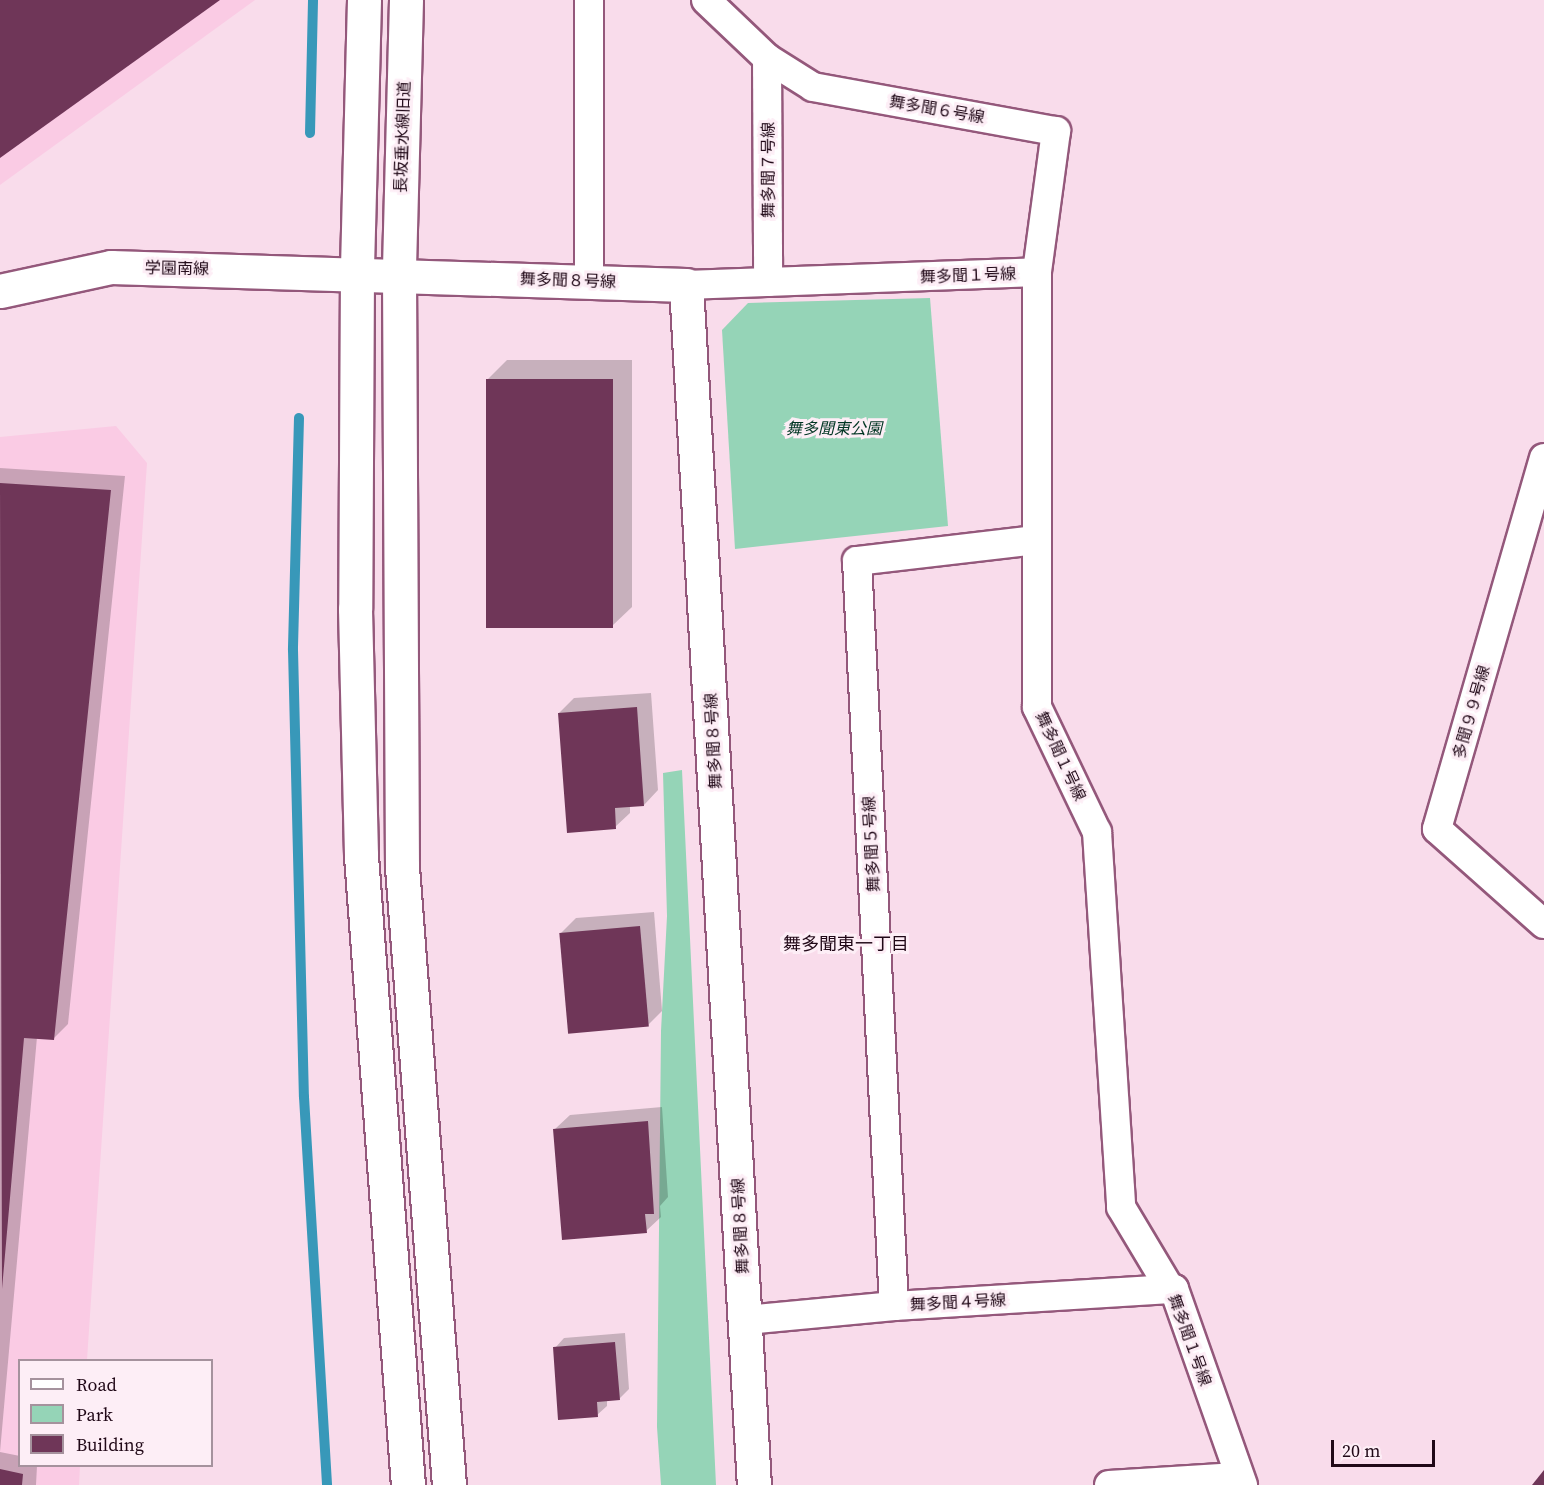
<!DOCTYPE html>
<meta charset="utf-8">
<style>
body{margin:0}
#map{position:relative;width:1544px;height:1485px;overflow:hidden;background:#f9dceb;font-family:"Source Serif 4","Noto Sans JP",serif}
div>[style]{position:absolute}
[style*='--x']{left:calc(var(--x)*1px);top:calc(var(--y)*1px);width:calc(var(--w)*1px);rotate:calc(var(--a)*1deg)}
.built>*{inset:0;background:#facbe4}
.green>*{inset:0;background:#95d4b7}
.shadow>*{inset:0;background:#0003}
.stream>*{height:10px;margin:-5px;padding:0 5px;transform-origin:5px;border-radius:5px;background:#3898b9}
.building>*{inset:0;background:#6f3658;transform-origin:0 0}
.roads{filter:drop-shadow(2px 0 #94587b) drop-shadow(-2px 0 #94587b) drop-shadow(0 2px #94587b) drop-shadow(0 -2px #94587b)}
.street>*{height:28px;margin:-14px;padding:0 14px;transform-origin:14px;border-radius:14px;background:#fff}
.secondary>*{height:33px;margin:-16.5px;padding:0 16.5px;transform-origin:16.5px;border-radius:16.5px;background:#fff}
span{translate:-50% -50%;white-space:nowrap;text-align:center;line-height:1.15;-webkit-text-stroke:6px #fdeef6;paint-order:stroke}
.street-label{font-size:16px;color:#200817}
.park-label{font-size:16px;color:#003523;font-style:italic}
.neighbourhood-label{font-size:18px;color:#200817}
.legend{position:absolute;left:18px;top:1359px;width:195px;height:108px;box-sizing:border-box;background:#fdeef6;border:2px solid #a5929d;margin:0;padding:8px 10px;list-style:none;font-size:18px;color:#200817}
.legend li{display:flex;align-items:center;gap:12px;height:30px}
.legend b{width:30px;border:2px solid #a5929d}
.scale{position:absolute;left:1331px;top:1440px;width:104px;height:27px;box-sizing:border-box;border:3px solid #200817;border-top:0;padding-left:8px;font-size:18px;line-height:21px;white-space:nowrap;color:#200817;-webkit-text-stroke:4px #fdeef6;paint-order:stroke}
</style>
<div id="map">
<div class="built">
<i style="clip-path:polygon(0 0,255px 0,0 185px)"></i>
<i style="clip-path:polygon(116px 426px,147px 463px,87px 1360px,20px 1360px,20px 1466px,80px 1466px,79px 1485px,0 1485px,0 437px)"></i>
</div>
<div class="green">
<i style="clip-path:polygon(930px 298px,948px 526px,735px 549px,722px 330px,748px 303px)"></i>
<i style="clip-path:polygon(682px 770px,716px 1485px,661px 1485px,657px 1427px,661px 1031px,667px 916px,663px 773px)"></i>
</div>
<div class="shadow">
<i style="clip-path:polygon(507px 360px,632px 360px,632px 607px,612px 626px,487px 380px)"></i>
<i style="clip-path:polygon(0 468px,125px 476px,68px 1024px,53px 1039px,37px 1037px,0 1452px,20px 1456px,20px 1466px,37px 1466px,36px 1485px,0 1485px)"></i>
<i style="clip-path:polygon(651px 693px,658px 790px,644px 805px,630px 806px,630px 813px,615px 827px,559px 713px,574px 698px)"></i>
<i style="clip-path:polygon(654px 912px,662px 1011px,647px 1026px,561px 933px,576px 918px)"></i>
<i style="clip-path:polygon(662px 1107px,668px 1197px,660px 1206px,661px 1217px,646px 1231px,555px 1129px,570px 1115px)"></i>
<i style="clip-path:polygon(625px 1333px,629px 1389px,619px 1399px,607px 1400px,607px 1406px,597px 1415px,555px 1348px,564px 1338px)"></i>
</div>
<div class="stream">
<i style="--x:310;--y:133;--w:133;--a:-88.7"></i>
<i style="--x:299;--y:418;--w:232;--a:91.5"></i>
<i style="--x:293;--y:650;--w:447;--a:88.6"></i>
<i style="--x:304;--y:1097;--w:389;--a:86.6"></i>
</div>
<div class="building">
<i style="clip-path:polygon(0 0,220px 0,0 158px)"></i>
<i style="left:486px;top:379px;width:127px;height:249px"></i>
<i style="clip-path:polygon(0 483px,111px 490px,54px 1040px,24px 1038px,2px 1289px)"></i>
<i style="clip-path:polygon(637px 707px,644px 806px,615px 808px,616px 829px,567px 833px,558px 713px)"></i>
<i style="left:640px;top:926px;width:101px;height:81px;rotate:85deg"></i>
<i style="clip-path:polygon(648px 1121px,654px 1214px,645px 1214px,647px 1233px,562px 1240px,553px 1129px)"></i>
<i style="clip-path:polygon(615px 1342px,620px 1400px,597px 1402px,598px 1417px,558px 1420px,553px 1347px)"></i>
<i style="clip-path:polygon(0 1469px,23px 1474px,22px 1485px,0 1485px)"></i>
<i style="clip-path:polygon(1544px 1470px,1544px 1485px,1532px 1485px)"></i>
</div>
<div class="roads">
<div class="street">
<i style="--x:589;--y:0;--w:281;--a:90"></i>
<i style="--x:706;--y:0;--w:84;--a:43.6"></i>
<i style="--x:767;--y:58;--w:54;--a:32.2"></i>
<i style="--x:813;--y:87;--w:247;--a:10.3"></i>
<i style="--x:1056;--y:131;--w:142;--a:97.7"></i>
<i style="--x:767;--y:58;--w:224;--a:89.7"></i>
<i style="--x:686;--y:285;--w:351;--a:-2.1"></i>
<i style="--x:1037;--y:272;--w:435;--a:90"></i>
<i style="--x:1037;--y:707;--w:139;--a:64.4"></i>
<i style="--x:1097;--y:832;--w:376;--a:86.3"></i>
<i style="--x:1121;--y:1207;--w:96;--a:59.1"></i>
<i style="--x:1170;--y:1289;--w:4;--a:0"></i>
<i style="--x:1174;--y:1289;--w:208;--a:70.6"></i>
<i style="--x:1544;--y:458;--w:386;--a:106.1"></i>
<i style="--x:1437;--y:829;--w:143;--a:41.6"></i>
<i style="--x:894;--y:1306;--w:746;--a:-92.84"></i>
<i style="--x:857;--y:561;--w:179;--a:-6.7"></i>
<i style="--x:746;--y:1320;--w:149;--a:-5.4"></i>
<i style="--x:894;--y:1306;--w:277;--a:-3.5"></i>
<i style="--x:1109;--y:1485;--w:128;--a:-3.6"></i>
</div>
<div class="secondary">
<i style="--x:364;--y:0;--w:272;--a:91.5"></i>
<i style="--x:357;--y:272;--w:337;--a:90.3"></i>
<i style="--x:355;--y:609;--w:247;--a:88.6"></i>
<i style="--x:361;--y:856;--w:631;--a:85.73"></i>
<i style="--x:406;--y:0;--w:274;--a:91.5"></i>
<i style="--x:399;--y:274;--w:593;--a:89.71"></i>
<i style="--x:402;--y:867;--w:620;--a:85.65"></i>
<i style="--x:0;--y:291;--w:114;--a:-12.2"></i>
<i style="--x:111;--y:267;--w:575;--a:1.79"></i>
<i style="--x:686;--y:285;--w:1202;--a:86.76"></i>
</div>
</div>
<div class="street-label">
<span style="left:937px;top:109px;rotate:10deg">舞多聞６号線</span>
<span style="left:402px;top:137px;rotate:-88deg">長坂垂水線旧道</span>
<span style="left:768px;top:170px;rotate:-90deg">舞多聞７号線</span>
<span style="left:177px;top:268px;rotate:1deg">学園南線</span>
<span style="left:968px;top:275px;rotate:-2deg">舞多聞１号線</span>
<span style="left:568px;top:280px;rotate:2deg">舞多聞８号線</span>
<span style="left:1471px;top:712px;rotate:-74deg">多聞９９号線</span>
<span style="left:713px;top:741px;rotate:-93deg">舞多聞８号線</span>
<span style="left:1061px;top:756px;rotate:65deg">舞多聞１号線</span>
<span style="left:871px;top:844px;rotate:-93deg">舞多聞５号線</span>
<span style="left:740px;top:1226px;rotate:-93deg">舞多聞８号線</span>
<span style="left:958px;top:1302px;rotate:-3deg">舞多聞４号線</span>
<span style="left:1190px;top:1340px;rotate:70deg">舞多聞１号線</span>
</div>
<div class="park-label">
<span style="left:834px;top:428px">舞多聞東公園</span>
</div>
<div class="neighbourhood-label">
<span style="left:846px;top:944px">舞多聞東一丁目</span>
</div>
<ul class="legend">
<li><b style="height:8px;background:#fff"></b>Road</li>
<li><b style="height:16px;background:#95d4b7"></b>Park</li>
<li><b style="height:16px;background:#6f3658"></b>Building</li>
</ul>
<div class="scale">20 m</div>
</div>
